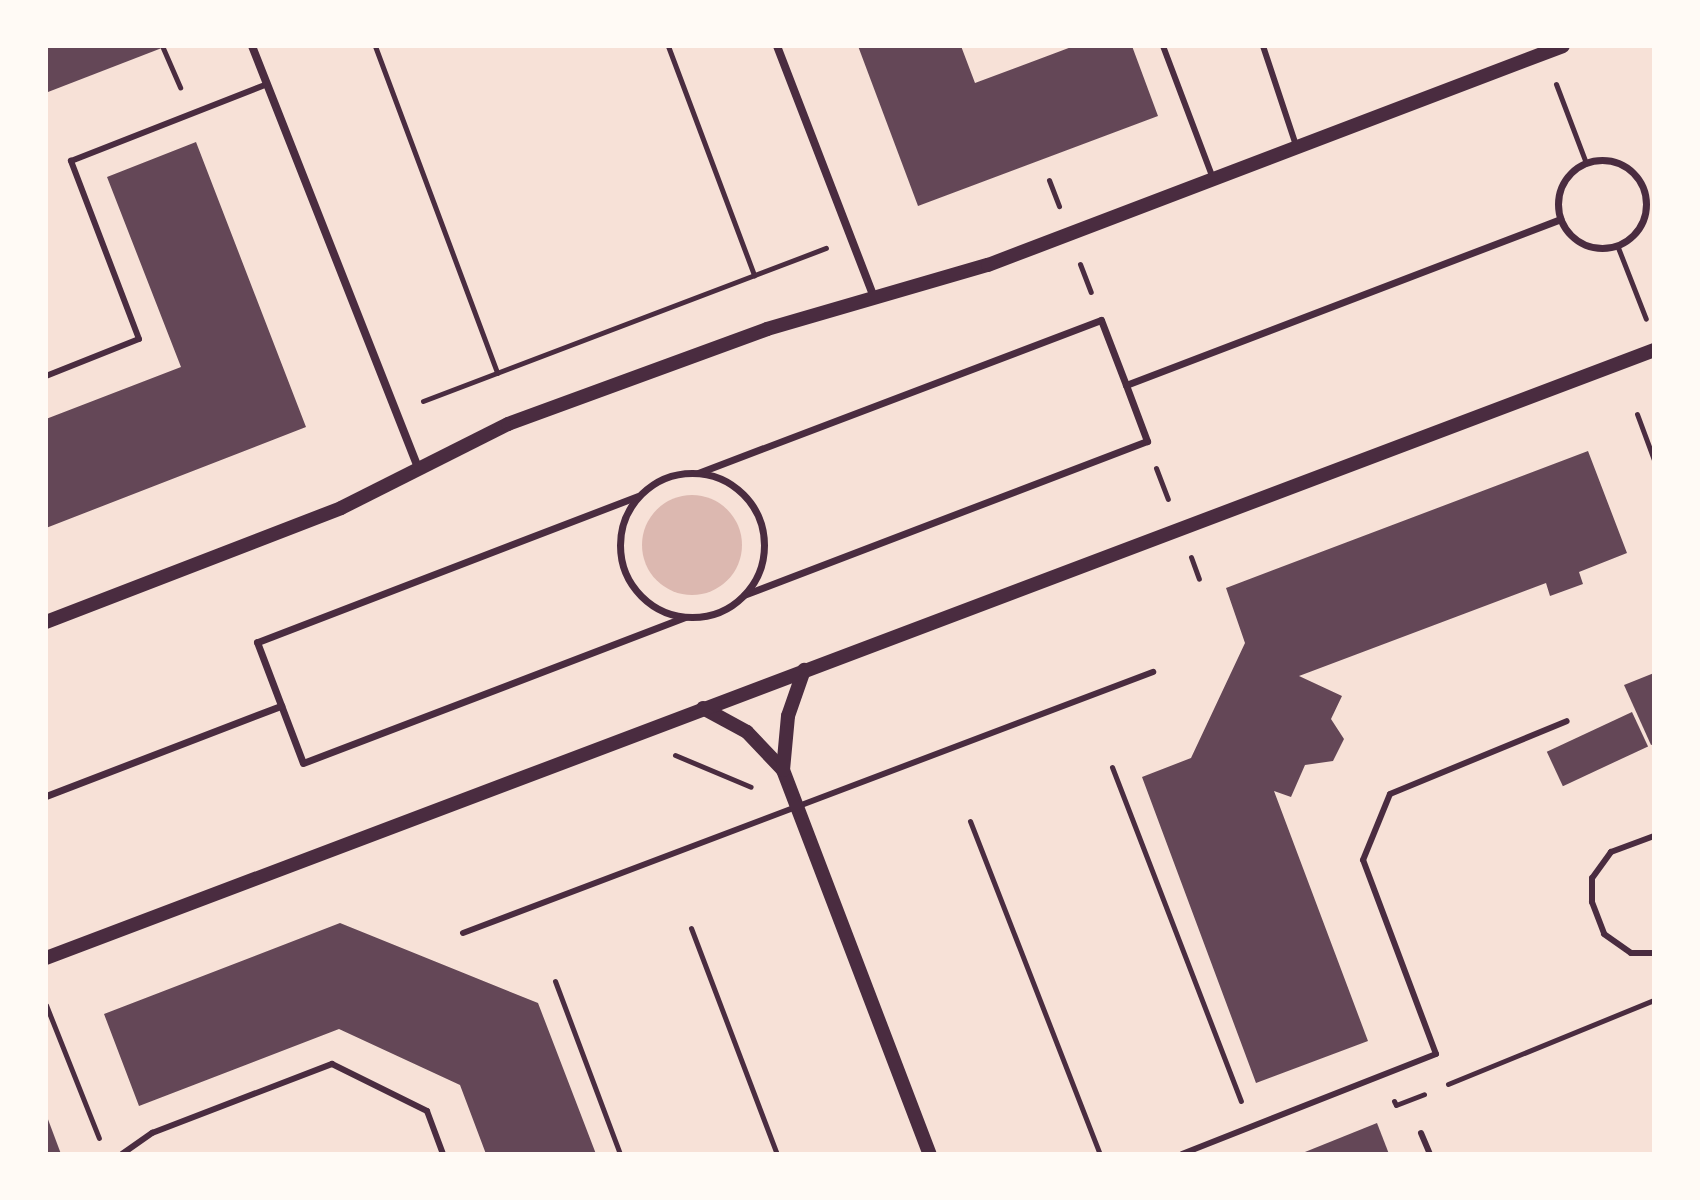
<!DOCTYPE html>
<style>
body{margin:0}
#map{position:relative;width:1700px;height:1200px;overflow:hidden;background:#f7e1d7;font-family:"IBM Plex Sans",sans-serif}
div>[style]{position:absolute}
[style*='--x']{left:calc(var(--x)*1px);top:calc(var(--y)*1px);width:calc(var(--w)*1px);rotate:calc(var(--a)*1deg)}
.water>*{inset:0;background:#dcb8b0}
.round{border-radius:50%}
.building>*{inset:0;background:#644757;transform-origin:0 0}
.path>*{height:5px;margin:-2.5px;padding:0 2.5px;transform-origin:2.5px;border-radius:2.5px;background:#4a2c40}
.service>*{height:6px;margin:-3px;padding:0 3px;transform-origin:3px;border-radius:3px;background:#4a2c40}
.pedestrian>*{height:7px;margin:-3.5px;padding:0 3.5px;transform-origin:3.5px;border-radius:3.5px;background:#4a2c40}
.pedestrian>.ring{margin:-3.5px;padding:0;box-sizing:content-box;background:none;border:7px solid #4a2c40;border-radius:50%}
.minor>*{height:8px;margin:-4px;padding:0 4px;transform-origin:4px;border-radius:4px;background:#4a2c40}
.tertiary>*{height:14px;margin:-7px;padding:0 7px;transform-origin:7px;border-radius:7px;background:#4a2c40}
span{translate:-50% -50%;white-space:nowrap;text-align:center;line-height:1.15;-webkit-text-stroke:6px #fffaf5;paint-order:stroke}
.frame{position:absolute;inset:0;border:48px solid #fffaf5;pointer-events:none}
</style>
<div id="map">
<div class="water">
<i class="round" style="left:642px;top:495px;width:100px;height:100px"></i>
</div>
<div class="building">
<i style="clip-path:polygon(46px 46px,167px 46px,48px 92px)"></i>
<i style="clip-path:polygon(858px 46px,961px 46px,975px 83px,1074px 46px,1132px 46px,1158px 116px,918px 206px)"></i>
<i style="clip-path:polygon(196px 142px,306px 427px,46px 528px,46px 419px,181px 367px,107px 177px)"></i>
<i style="clip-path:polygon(1588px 451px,1627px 553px,1579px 572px,1583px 584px,1550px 596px,1546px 583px,1299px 676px,1342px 696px,1331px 719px,1344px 739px,1333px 761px,1305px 765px,1291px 797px,1274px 791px,1368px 1041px,1256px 1083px,1142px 777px,1191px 758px,1245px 643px,1226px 588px)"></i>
<i style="clip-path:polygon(1654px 673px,1654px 744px,1651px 745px,1624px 685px)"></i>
<i style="left:1632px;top:712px;width:38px;height:94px;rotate:65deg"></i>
<i style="clip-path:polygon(340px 923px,538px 1003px,596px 1154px,486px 1154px,460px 1085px,339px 1029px,139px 1106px,104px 1014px)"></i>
<i style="clip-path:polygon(46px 1114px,61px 1154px,46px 1154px)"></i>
<i style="clip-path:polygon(1377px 1123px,1389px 1154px,1300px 1154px)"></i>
</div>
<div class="path">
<i style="--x:375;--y:46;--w:349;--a:69.5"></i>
<i style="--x:668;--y:46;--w:245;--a:69.4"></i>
<i style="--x:163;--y:48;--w:43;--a:66.4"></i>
<i style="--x:1556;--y:84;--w:85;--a:69.2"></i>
<i style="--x:1049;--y:180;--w:28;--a:69"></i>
<i style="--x:1617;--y:245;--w:79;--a:68.6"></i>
<i style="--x:1080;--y:264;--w:30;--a:69"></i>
<i style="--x:423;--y:401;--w:431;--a:-20.8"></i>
<i style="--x:1637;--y:414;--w:49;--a:69.7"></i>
<i style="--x:1156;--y:468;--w:33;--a:69"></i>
<i style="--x:1191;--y:557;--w:23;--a:70"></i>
<i style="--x:675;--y:755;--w:82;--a:22.8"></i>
<i style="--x:1112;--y:767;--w:358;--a:68.9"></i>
<i style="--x:970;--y:821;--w:357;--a:68.7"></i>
<i style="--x:691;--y:928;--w:242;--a:69.2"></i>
<i style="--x:555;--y:981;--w:185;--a:69.4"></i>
<i style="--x:46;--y:1005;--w:143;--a:68.3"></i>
<i style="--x:1448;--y:1084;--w:222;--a:-22.2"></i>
<i style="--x:1394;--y:1101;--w:4;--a:63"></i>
<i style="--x:1396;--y:1105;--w:30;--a:-21"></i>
</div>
<div class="service">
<i style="--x:1163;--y:46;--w:141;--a:69.3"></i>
<i style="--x:1263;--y:46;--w:104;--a:71.6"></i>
<i style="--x:46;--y:376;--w:100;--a:-21.7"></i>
<i style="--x:139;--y:339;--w:191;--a:-110.9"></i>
<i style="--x:71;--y:161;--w:211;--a:-21.4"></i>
<i style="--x:1654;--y:836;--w:46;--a:159.6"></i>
<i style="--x:1611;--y:852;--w:32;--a:126"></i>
<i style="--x:1592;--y:878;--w:24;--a:90"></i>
<i style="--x:1592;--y:902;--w:34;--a:69"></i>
<i style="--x:1604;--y:934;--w:33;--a:35"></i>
<i style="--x:1631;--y:953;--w:23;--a:0"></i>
<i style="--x:463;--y:933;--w:738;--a:-20.72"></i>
<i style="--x:1421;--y:1133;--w:23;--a:67"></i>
<i style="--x:122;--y:1154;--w:37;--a:-35"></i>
<i style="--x:152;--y:1133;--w:193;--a:-21"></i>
<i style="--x:332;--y:1064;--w:106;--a:26.3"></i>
<i style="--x:427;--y:1111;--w:46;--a:69.6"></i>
<i style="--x:1182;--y:1154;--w:273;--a:-21.5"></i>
<i style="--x:1436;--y:1054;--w:207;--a:-110.6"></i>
<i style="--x:1363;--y:860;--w:71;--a:-67.8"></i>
<i style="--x:1390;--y:794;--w:191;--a:-22.4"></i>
</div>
<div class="pedestrian">
<i class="ring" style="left:1558px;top:160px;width:81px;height:81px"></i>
<i style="--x:1126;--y:385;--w:465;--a:-20.9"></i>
<i style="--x:698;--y:473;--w:431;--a:-20.8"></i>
<i style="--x:1101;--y:320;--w:70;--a:69"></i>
<i style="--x:1126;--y:385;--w:60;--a:69.4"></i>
<i style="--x:1147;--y:441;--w:431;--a:159.1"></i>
<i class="ring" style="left:620px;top:473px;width:137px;height:137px"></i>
<i style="--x:638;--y:496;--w:408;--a:159"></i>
<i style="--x:257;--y:642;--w:129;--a:69.2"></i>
<i style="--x:303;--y:763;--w:409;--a:-20.9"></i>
<i style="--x:46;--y:796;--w:252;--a:-21"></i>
</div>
<div class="minor">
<i style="--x:252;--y:46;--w:453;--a:68.5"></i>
<i style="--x:777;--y:46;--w:270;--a:68.9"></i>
</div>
<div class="tertiary">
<i style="--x:46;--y:622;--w:316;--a:-21.1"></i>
<i style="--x:341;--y:508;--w:187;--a:-26.7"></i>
<i style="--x:508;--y:424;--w:276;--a:-20.1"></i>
<i style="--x:767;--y:329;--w:230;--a:-16.2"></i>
<i style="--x:988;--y:265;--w:615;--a:-20.85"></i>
<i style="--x:703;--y:708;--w:50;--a:28.6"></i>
<i style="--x:747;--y:732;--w:52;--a:46.5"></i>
<i style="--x:783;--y:770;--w:411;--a:69.1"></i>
<i style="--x:783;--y:770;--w:54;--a:-84.7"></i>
<i style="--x:788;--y:716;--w:49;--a:-70.8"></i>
<i style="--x:46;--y:958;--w:1719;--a:-20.71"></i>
</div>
<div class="frame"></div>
</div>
